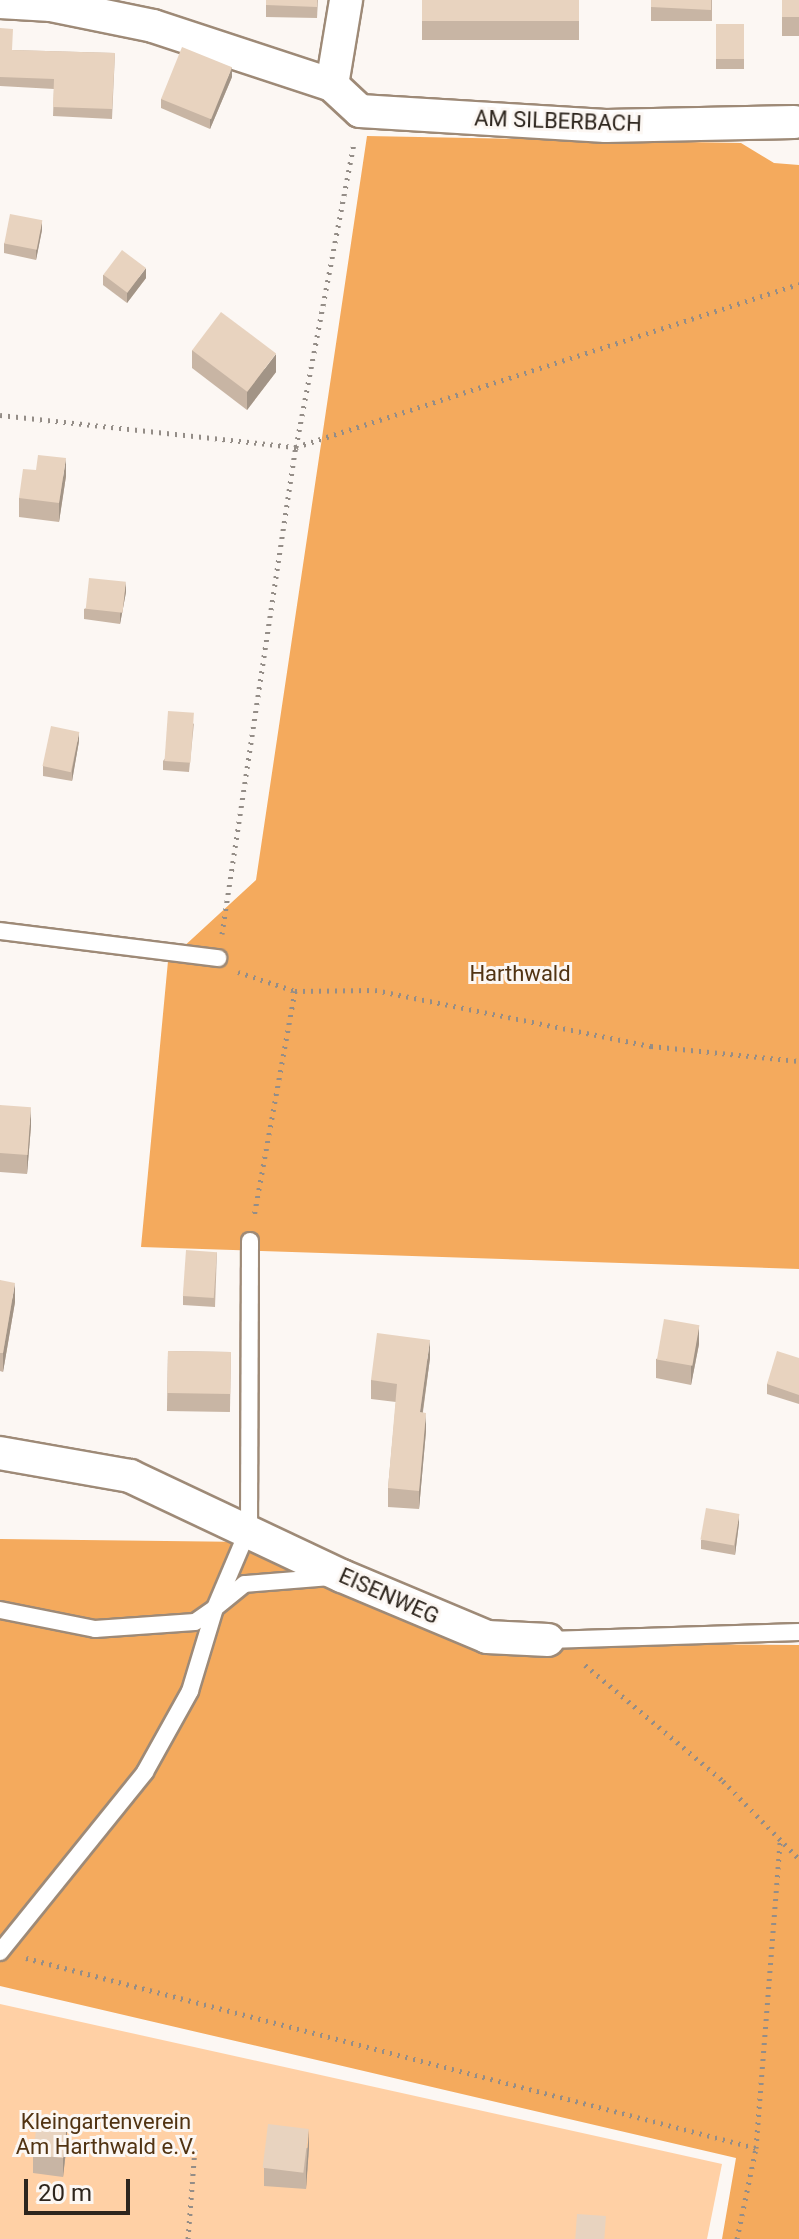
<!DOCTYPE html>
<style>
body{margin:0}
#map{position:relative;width:799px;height:2239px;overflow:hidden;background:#fcf7f3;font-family:Roboto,sans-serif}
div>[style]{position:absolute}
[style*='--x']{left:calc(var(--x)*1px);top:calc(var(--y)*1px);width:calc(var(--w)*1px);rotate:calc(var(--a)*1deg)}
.green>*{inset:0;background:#ffd0a5}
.forest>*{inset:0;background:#f4aa5d}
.path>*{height:5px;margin-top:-2.5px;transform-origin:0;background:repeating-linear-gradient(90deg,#948d87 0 2px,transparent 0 8px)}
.roads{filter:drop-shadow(2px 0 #9e8a77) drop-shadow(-2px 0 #9e8a77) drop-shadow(0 2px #9e8a77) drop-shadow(0 -2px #9e8a77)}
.service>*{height:16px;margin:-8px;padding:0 8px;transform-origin:8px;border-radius:8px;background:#fff}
.minor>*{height:32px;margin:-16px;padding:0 16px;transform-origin:16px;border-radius:16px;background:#fff}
.wall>*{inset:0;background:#c8b5a4;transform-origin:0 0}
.shaded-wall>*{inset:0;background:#a29486}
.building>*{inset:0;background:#e8d3bf;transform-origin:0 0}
span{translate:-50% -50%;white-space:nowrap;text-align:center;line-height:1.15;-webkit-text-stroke:6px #fcf7f3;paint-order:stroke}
.street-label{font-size:22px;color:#2d251d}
.park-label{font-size:22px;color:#513312}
.scale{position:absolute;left:24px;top:2179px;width:106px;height:36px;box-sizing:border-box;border:4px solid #2d251d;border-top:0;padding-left:10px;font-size:24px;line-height:28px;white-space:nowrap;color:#2d251d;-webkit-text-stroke:6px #fcf7f3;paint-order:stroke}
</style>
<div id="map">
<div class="green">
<i style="clip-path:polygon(0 2004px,722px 2164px,707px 2239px,0 2239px)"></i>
</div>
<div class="forest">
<i style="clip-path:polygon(367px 136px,741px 143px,774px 163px,799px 165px,799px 1269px,141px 1247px,168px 961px,256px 880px)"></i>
<i style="clip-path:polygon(0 1539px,248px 1542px,493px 1642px,799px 1645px,799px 2239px,722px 2239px,736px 2158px,0 1986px)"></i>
</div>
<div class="path">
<i style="--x:0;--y:415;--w:298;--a:6.2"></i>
<i style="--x:296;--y:447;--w:529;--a:-17.96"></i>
<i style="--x:222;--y:934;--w:493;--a:-81.4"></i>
<i style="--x:296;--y:447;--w:309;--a:-79.2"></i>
<i style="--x:238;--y:972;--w:60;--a:18.4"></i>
<i style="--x:295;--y:991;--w:229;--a:100.3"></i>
<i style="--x:295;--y:991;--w:80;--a:-0.7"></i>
<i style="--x:375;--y:990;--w:282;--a:11.5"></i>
<i style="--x:651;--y:1046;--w:149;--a:5.8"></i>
<i style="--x:585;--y:1665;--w:180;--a:40"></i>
<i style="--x:723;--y:1781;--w:109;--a:45.7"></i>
<i style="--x:26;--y:1958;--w:754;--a:14.59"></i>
<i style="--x:188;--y:2239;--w:91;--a:-85.6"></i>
<i style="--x:737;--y:2239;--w:93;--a:-78.2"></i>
<i style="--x:756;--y:2148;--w:309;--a:-85.5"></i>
</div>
<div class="roads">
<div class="service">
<i style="--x:0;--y:931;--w:220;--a:7.1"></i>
<i style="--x:0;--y:1610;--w:97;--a:11.3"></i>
<i style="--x:95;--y:1629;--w:100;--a:-4"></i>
<i style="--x:195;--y:1622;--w:24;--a:-35"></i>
<i style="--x:215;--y:1608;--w:87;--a:-67"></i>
<i style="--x:249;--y:1528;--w:287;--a:-89.8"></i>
<i style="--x:548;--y:1640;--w:251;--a:-1.8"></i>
<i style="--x:0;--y:1952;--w:231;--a:-51.1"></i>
<i style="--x:145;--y:1772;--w:93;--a:-60.9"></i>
<i style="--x:190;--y:1691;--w:87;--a:-73.2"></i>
<i style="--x:215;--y:1608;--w:38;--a:-39"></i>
<i style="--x:245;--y:1584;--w:87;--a:-4.6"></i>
</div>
<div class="minor">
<i style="--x:0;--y:2;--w:51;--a:3.4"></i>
<i style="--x:51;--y:5;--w:104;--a:11.6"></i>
<i style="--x:153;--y:26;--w:188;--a:18.2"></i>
<i style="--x:332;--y:85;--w:38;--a:43"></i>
<i style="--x:360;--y:111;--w:246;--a:3.5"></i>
<i style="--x:606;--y:126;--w:188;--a:-1.2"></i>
<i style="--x:332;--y:85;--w:86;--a:-80.6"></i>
<i style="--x:0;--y:1453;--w:132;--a:10"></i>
<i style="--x:130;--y:1476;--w:234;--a:25.3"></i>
<i style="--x:342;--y:1576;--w:157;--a:22.8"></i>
<i style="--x:487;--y:1637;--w:61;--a:2.8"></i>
</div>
</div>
<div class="wall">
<i style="clip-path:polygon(318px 0,317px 18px,266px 17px,266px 5px)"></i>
<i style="left:422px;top:0;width:157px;height:40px"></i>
<i style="left:651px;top:0;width:61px;height:21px"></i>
<i style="left:782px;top:0;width:17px;height:36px"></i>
<i style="left:716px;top:24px;width:28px;height:45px"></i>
<i style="clip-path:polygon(0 28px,12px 50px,115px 53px,112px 119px,53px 116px,54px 89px,0 86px)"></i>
<i style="clip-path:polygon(232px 77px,210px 129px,161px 108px,161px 99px)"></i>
<i style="clip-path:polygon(42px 230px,36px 260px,4px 253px,4px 243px)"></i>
<i style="clip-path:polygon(103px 275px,146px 278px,127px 303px,103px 285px)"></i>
<i style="clip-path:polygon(192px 350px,276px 372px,247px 410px,192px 368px)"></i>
<i style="clip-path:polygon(66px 476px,59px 522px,19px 517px,19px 498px)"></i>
<i style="clip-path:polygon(126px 592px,120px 624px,84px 619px,84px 609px)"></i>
<i style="clip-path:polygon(194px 723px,189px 772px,163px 770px,163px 761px)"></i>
<i style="clip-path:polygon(79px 741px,72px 781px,43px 776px,43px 766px)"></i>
<i style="clip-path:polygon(0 1105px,31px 1126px,27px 1174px,0 1172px)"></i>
<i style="clip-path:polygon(217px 1252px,215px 1307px,183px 1305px,183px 1296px)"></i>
<i style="clip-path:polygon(0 1280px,15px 1302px,3px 1372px,0 1371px)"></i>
<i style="clip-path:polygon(699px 1344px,691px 1385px,656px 1378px,656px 1359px)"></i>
<i style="left:168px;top:1351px;width:63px;height:60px;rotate:1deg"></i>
<i style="clip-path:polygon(430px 1358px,423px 1412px,426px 1431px,419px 1509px,388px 1507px,388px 1488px,396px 1402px,371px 1399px,371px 1380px)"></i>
<i style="clip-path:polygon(799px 1358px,799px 1404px,767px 1394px,767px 1384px)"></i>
<i style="clip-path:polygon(739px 1523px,735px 1555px,701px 1549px,701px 1540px)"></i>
<i style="clip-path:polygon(67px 2142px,63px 2177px,33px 2173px,33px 2155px)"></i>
<i style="clip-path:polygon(309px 2147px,306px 2189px,264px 2186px,264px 2168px)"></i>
</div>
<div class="shaded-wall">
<i style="clip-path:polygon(232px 67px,232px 77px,210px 129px,210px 119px)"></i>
<i style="clip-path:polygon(42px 220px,42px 230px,36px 260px,36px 250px)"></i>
<i style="clip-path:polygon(146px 268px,146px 278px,127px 303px,127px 293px)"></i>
<i style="clip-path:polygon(276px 354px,276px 372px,247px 410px,247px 392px)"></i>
<i style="clip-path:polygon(66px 458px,66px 476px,59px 522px,59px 503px)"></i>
<i style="clip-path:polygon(126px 582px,126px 592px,120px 624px,120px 615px)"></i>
<i style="clip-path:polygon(79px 732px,79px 741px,72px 781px,72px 771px)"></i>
<i style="clip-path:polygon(31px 1107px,31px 1126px,27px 1174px,27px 1155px)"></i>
<i style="clip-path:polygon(15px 1283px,15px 1302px,3px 1372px,3px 1353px)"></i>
<i style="clip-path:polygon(699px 1325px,699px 1344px,691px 1385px,691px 1366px)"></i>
<i style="clip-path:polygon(430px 1340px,430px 1358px,420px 1431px,420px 1412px)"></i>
<i style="clip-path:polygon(426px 1413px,426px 1431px,419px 1509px,419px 1491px)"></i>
<i style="clip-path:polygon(739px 1514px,739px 1523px,735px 1555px,735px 1545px)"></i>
<i style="clip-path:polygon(67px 2123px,67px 2142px,63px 2177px,63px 2158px)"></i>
<i style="clip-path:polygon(309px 2129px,309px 2147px,306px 2189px,306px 2170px)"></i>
</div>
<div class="building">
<i style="clip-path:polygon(266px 0,317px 0,317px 7px,266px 5px)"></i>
<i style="left:422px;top:0;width:157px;height:21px"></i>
<i style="clip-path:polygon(651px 0,711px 0,711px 10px,651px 7px)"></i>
<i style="left:782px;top:0;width:17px;height:17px"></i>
<i style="left:716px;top:24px;width:28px;height:35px"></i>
<i style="clip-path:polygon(0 28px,13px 29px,12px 50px,115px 53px,112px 109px,53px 107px,54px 79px,0 77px)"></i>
<i style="left:182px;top:47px;width:54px;height:56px;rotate:22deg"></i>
<i style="left:10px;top:214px;width:33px;height:30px;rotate:11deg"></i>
<i style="left:122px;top:250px;width:30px;height:31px;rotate:37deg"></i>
<i style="left:221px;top:312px;width:69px;height:48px;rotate:37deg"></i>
<i style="clip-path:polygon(38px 455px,66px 458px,59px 503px,19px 498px,23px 469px,36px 470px)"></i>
<i style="left:89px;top:578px;width:37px;height:31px;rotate:6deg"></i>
<i style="left:168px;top:711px;width:26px;height:50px;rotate:4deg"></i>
<i style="left:51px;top:726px;width:29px;height:41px;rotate:12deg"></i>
<i style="left:0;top:1105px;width:31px;height:48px;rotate:4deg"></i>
<i style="left:186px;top:1250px;width:31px;height:46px;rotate:4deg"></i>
<i style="clip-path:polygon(0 1280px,15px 1283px,3px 1353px,0 1353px)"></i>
<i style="left:664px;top:1319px;width:36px;height:41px;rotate:10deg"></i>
<i style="clip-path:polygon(377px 1333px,430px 1340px,420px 1412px,426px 1413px,419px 1491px,388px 1488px,397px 1384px,371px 1380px)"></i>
<i style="left:168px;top:1351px;width:63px;height:42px;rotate:1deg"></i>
<i style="clip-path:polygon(777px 1351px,799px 1358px,799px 1395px,767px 1384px)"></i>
<i style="left:706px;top:1508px;width:34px;height:32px;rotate:10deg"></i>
<i style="left:37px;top:2120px;width:30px;height:35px;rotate:6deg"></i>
<i style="left:268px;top:2124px;width:41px;height:44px;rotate:7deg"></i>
<i style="left:577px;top:2214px;width:29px;height:25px;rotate:4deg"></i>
</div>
<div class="street-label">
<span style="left:558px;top:121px;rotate:2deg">AM SILBERBACH</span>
<span style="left:389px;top:1596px;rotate:24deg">EISENWEG</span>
</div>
<div class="park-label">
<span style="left:520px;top:974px">Harthwald</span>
<span style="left:106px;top:2134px">Kleingartenverein<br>Am Harthwald e.V.</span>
</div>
<div class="scale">20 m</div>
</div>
